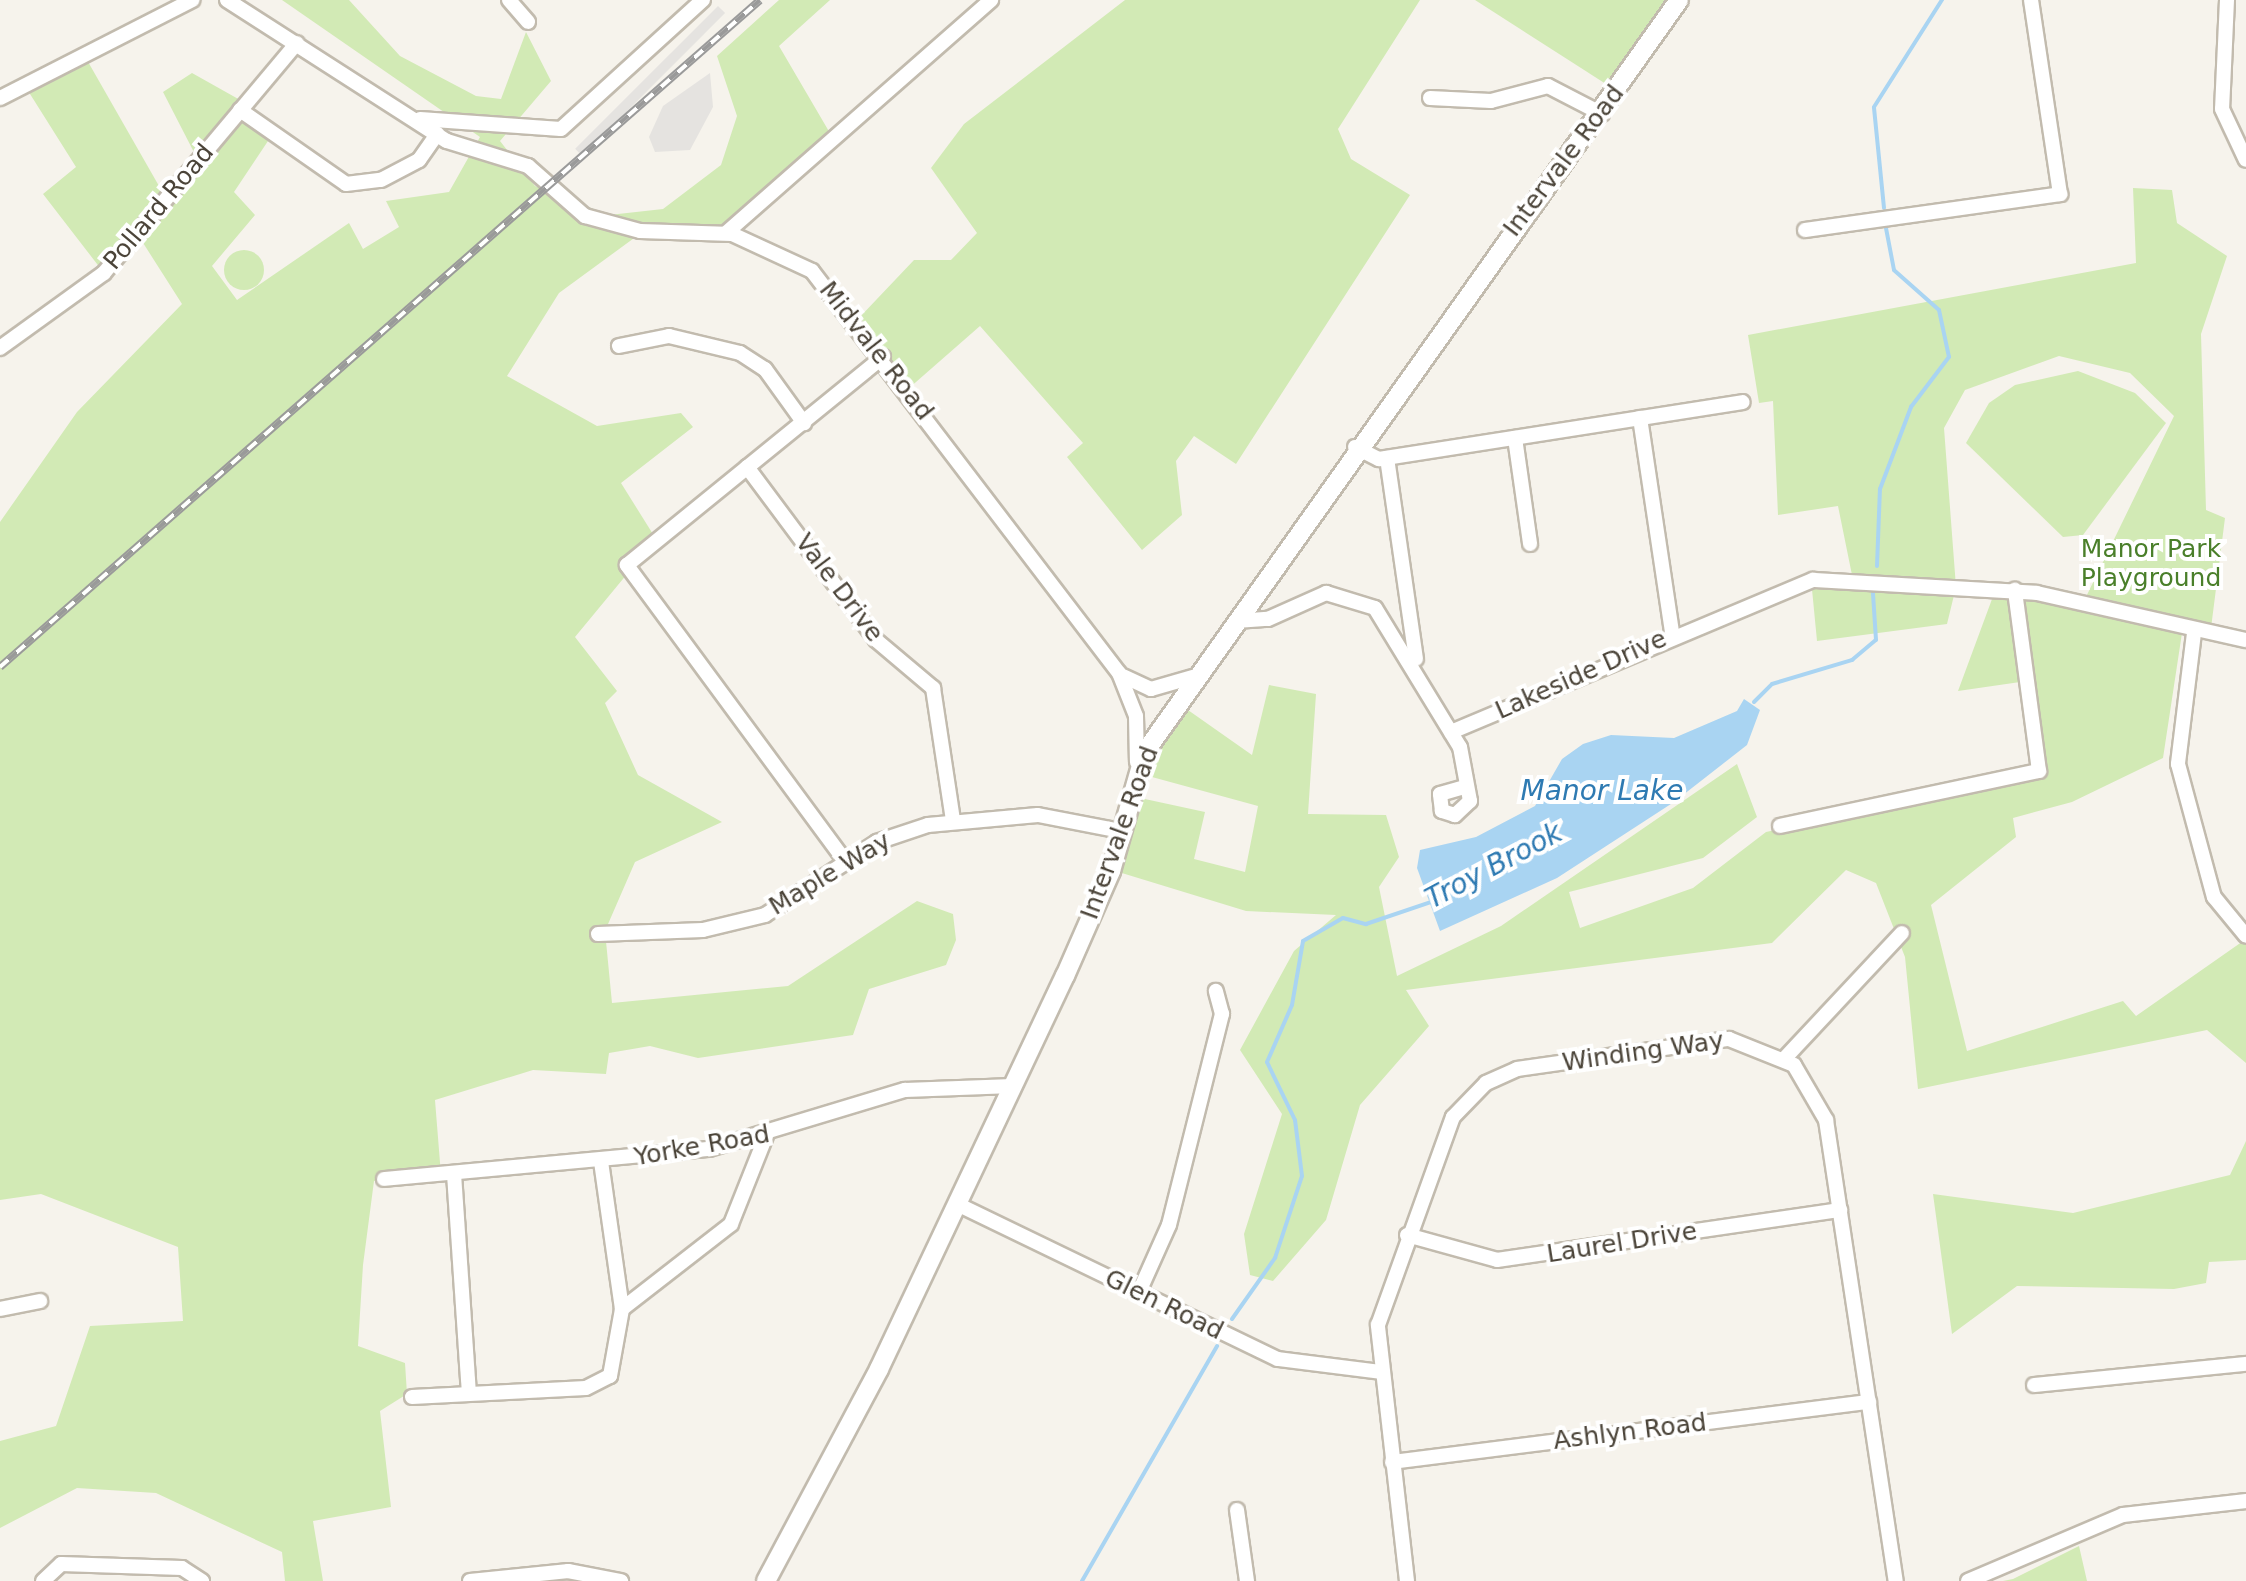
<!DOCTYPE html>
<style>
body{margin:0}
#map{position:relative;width:2246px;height:1581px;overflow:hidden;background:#f6f3ec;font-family:"DejaVu Sans",sans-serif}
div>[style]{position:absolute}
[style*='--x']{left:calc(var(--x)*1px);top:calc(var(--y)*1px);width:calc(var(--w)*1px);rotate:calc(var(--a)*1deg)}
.green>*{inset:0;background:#d2eab5}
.round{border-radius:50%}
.parking>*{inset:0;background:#e5e3e0;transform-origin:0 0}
.water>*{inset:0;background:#a9d4f2}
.stream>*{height:4px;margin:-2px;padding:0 2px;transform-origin:2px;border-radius:2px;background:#a9d4f2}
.roads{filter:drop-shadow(2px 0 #c2bbae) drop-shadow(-2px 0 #c2bbae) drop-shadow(0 2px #c2bbae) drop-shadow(0 -2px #c2bbae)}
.minor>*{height:14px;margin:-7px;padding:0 7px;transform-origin:7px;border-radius:7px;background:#fff}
.tertiary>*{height:18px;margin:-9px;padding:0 9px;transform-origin:9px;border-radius:9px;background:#fff}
.rail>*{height:8px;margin-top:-4px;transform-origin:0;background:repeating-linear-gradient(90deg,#fff 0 11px,#9a9a9a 0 22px);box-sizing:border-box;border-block:2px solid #9a9a9a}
span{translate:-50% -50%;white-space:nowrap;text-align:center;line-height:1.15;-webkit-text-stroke:8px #fff;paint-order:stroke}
.street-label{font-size:25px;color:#4b4439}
.park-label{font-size:25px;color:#4a7f2a}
.water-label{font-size:28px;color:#2e7ab2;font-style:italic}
</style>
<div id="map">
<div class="green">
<i style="clip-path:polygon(282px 0,349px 0,400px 56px,476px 96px,501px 99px,526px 32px,551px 81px,500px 141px,535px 186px,609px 215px,663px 209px,721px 165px,737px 116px,717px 56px,779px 0,830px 0,779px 46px,834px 140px,731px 232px,641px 233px,559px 293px,507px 376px,597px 426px,681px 413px,693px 427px,621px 483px,656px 539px,575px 637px,617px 691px,605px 703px,638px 775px,722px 822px,635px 862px,605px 931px,612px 1003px,788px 986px,917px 901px,953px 914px,956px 940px,946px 965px,869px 989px,853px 1035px,698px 1058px,650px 1046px,609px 1053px,606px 1074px,533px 1070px,435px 1100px,441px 1175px,374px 1181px,363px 1265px,358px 1346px,405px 1363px,407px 1394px,380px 1411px,391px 1507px,313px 1521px,323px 1581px,285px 1581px,282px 1552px,156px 1493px,77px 1488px,0 1528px,0 1441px,56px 1426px,90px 1326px,183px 1321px,178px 1247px,41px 1194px,0 1200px,0 522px,77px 412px,182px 304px,138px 235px,104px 273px,43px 194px,76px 167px,25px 86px,83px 53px,167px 200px,199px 162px,163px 92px,192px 73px,249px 105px,240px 116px,270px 138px,234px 192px,255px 215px,212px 266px,237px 300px,349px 223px,363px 249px,399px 227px,386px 201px,449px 192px,480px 137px)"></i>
<i style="clip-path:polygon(1125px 0,1420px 0,1338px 129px,1351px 159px,1410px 195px,1236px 464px,1194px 436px,1176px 461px,1182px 515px,1142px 550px,1067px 457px,1083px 443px,980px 326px,908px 389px,858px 319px,914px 260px,951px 260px,977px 233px,931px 168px,964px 124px)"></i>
<i style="clip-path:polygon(1475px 0,1668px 0,1620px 93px)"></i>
<i style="clip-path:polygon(2133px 188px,2172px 190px,2177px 223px,2227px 256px,2201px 334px,2206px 510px,2225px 518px,2210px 636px,2182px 633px,2163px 758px,2072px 802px,2013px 818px,2016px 837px,1931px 905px,1967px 1051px,2123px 1001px,2136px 1016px,2246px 939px,2246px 1063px,2207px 1030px,1918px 1089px,1905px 957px,1876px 883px,1846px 870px,1772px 943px,1406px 990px,1429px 1026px,1360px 1105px,1326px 1220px,1273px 1281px,1250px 1275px,1244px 1234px,1282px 1114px,1240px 1050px,1294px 951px,1336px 915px,1246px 911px,1112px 870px,1131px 796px,1205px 812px,1194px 859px,1245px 872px,1258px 806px,1141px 774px,1178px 703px,1252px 755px,1269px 685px,1316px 694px,1308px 814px,1386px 815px,1399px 857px,1379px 887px,1397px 976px,1501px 926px,1737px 764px,1757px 817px,1703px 858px,1569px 892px,1580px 928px,1693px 888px,1766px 832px,2034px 774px,2027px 681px,1958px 691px,1995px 591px,2085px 599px,2174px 416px,2130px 373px,2059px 356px,1965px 390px,1944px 428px,1956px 587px,1947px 624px,1817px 641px,1811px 579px,1852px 575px,1838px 506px,1778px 515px,1773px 401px,1759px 403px,1748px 335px,2136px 263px)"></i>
<i class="round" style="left:224px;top:250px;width:40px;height:40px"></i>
<i style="clip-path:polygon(2078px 371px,2135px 393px,2166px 423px,2083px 535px,2063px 537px,1966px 443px,1989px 403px,2015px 385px)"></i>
<i style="clip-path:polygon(2246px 1141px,2246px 1260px,2209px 1262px,2206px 1283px,2174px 1289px,2017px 1286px,1952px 1334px,1933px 1194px,2073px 1213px,2230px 1175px)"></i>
<i style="clip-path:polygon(2079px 1546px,2087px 1581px,2003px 1581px,2013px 1579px)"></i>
</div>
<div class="parking">
<i style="left:718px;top:6px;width:10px;height:202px;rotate:45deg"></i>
<i style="clip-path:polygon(710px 73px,713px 107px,690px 150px,655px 152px,649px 137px,663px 106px)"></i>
</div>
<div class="water">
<i style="clip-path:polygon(1744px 699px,1760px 710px,1747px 745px,1674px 802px,1557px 878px,1440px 931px,1417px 868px,1420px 850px,1476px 837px,1535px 806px,1562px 759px,1583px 744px,1611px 735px,1674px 738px,1737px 711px)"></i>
</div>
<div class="stream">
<i style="--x:1884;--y:208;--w:101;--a:-95.7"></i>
<i style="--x:1874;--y:107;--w:127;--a:-57.6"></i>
<i style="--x:1877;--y:566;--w:77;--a:-87.8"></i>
<i style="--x:1880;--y:489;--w:88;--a:-69.3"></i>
<i style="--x:1911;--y:407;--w:63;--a:-52.8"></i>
<i style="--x:1949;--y:357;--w:48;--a:-102"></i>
<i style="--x:1939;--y:310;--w:60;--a:-138.4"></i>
<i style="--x:1894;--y:270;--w:43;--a:-100.8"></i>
<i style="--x:1754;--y:702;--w:25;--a:-45"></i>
<i style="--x:1772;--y:684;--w:84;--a:-16.7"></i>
<i style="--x:1852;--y:660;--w:31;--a:-40"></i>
<i style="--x:1876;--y:640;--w:47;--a:-93.7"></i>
<i style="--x:1232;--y:1319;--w:75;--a:-54.8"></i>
<i style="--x:1275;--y:1258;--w:86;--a:-71.8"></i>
<i style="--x:1302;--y:1176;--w:56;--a:-97.1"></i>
<i style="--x:1295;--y:1120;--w:64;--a:-115.8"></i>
<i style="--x:1267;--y:1062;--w:62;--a:-66.3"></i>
<i style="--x:1292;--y:1005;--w:65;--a:-80.2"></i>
<i style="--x:1303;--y:941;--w:46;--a:-29.9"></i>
<i style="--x:1343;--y:918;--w:24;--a:15"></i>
<i style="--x:1366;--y:924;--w:69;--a:-18.7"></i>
<i style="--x:1082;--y:1581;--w:271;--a:-60.1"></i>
</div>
<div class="roads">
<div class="minor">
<i style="--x:227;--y:0;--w:261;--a:32.7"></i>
<i style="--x:447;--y:141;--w:85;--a:17.2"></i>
<i style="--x:528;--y:166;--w:76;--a:41.3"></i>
<i style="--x:585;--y:216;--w:57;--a:15.3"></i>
<i style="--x:640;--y:231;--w:92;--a:1.9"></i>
<i style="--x:732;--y:234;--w:88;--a:24.8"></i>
<i style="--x:812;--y:271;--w:506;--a:52.63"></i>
<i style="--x:1119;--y:673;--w:46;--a:68.4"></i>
<i style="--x:1136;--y:716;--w:46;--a:88.8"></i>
<i style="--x:509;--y:0;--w:29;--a:49"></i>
<i style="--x:2227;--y:0;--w:109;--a:92.6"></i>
<i style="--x:2222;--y:109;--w:56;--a:64.8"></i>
<i style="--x:0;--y:98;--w:216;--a:-27"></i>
<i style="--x:1430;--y:98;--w:61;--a:2.8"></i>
<i style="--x:1491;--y:101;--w:59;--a:-14.7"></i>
<i style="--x:1548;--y:86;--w:61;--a:27.4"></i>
<i style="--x:240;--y:110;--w:129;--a:34.9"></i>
<i style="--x:346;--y:184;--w:35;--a:-7"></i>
<i style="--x:381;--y:180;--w:43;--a:-27.8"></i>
<i style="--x:419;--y:160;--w:32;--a:-55"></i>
<i style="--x:420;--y:119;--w:141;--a:4.1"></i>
<i style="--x:561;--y:129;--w:192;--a:-42.3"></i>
<i style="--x:1805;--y:230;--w:258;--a:-8"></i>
<i style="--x:2060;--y:194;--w:196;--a:-98.5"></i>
<i style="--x:726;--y:233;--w:353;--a:-41.3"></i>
<i style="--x:619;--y:346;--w:51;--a:-11.3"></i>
<i style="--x:669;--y:336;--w:73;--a:13.5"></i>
<i style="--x:740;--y:353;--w:30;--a:33"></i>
<i style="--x:765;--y:369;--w:67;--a:54.2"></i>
<i style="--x:0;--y:348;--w:128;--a:-35.8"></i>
<i style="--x:104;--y:273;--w:300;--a:-50"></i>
<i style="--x:1640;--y:418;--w:217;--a:81.5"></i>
<i style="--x:1515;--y:438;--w:107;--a:81.9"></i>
<i style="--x:1355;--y:447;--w:27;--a:27"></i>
<i style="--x:1379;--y:459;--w:368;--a:-8.9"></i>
<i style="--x:1387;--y:458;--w:203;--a:81.8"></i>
<i style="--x:747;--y:467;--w:216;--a:53.3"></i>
<i style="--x:876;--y:640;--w:75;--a:40.1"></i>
<i style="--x:933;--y:688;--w:134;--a:81.4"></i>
<i style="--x:1236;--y:621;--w:32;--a:-4"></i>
<i style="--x:1268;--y:619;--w:64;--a:-24.1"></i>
<i style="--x:1326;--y:593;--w:51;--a:17"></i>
<i style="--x:1375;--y:608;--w:163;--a:58.6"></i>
<i style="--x:1460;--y:747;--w:55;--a:79.5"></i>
<i style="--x:1470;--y:801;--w:21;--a:137"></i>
<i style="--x:1455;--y:815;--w:14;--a:-163"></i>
<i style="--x:1442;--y:811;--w:17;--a:-97"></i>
<i style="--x:1440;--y:794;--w:25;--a:-16"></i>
<i style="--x:2194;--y:633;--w:132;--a:97"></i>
<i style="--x:2178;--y:764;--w:138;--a:74.9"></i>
<i style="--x:2214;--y:897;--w:50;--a:50.6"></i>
<i style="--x:1123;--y:676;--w:31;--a:25"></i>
<i style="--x:1151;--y:689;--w:47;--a:-16.1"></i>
<i style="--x:1451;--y:732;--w:393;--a:-22.8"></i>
<i style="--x:1813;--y:580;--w:224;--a:3.3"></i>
<i style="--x:2037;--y:593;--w:214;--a:12.7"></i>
<i style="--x:1780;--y:826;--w:265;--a:-12"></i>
<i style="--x:2039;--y:771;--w:183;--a:-97.6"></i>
<i style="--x:845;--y:861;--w:368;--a:-126.4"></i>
<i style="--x:627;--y:565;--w:330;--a:-39.1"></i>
<i style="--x:598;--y:934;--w:105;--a:-2.2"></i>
<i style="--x:703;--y:930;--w:64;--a:-13.6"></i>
<i style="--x:765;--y:915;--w:134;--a:-33.1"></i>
<i style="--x:877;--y:842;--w:54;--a:-18.4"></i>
<i style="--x:928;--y:825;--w:110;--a:-5.2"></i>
<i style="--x:1038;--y:815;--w:85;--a:10.9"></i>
<i style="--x:1785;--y:1058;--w:171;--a:-46.9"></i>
<i style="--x:454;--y:1174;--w:219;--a:86.1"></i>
<i style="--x:384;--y:1179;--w:326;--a:-5.3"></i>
<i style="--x:709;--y:1149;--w:205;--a:-16.8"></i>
<i style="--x:905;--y:1090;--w:108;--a:-2.1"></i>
<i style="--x:957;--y:1204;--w:356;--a:25.8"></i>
<i style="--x:1278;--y:1359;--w:104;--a:7.2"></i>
<i style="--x:1407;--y:1235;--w:93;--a:15.5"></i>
<i style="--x:1497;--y:1260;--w:347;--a:-8.3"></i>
<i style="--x:1139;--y:1292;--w:73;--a:-65.9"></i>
<i style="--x:1169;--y:1225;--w:218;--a:-75.9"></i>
<i style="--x:1222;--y:1014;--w:24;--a:-105"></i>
<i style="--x:0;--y:1309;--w:41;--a:-11.3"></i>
<i style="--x:622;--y:1309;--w:138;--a:-37.9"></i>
<i style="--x:731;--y:1224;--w:95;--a:-68.3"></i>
<i style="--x:2034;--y:1385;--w:213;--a:-5.7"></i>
<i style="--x:412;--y:1397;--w:174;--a:-3"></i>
<i style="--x:586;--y:1388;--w:27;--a:-27"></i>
<i style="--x:610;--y:1376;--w:68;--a:-79.8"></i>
<i style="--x:622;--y:1309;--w:148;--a:-98.1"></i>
<i style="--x:1392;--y:1462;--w:481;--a:-7.2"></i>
<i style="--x:1237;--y:1510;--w:72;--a:82"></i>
<i style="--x:43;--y:1581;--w:25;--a:-43"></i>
<i style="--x:61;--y:1564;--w:121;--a:1.9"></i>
<i style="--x:182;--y:1568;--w:24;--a:33"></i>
<i style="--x:470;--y:1581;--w:99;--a:-5.8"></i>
<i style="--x:568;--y:1571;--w:54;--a:10.7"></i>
<i style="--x:1407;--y:1581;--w:258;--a:-96.5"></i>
<i style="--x:1378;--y:1325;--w:221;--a:-70.2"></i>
<i style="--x:1453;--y:1117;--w:47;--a:-45.9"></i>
<i style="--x:1486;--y:1083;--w:34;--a:-24"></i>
<i style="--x:1517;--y:1069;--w:214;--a:-8.1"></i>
<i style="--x:1729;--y:1039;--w:70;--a:21.8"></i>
<i style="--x:1794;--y:1065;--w:64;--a:59.8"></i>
<i style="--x:1826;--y:1120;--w:466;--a:81.4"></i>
<i style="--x:1968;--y:1581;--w:168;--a:-23.1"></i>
<i style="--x:2123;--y:1515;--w:124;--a:-6.5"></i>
</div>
<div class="tertiary">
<i style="--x:766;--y:1581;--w:240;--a:-61.9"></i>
<i style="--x:879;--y:1369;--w:435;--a:-64.7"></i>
<i style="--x:1065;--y:976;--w:115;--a:-66.3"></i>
<i style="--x:1111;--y:871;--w:124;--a:-74.1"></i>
<i style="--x:1145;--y:752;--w:922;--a:-54.62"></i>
</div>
</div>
<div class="rail">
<i style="--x:0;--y:667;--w:1011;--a:-41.27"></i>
</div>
<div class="street-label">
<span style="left:1564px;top:161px;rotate:-53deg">Intervale Road</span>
<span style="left:159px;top:207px;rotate:-50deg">Pollard Road</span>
<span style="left:876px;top:351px;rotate:52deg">Midvale Road</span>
<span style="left:839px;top:588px;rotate:53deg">Vale Drive</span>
<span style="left:1581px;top:675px;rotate:-24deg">Lakeside Drive</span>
<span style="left:1120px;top:833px;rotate:-70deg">Intervale Road</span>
<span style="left:830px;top:874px;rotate:-31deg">Maple Way</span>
<span style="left:1643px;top:1052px;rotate:-8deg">Winding Way</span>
<span style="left:702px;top:1146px;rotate:-10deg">Yorke Road</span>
<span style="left:1622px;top:1243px;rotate:-9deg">Laurel Drive</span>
<span style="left:1164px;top:1305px;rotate:26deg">Glen Road</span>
<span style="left:1630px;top:1432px;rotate:-7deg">Ashlyn Road</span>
</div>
<div class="park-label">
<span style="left:2151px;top:564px">Manor Park<br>Playground</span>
</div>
<div class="water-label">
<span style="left:1602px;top:791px">Manor Lake</span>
<span style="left:1494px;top:866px;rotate:-28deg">Troy Brook</span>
</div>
</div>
